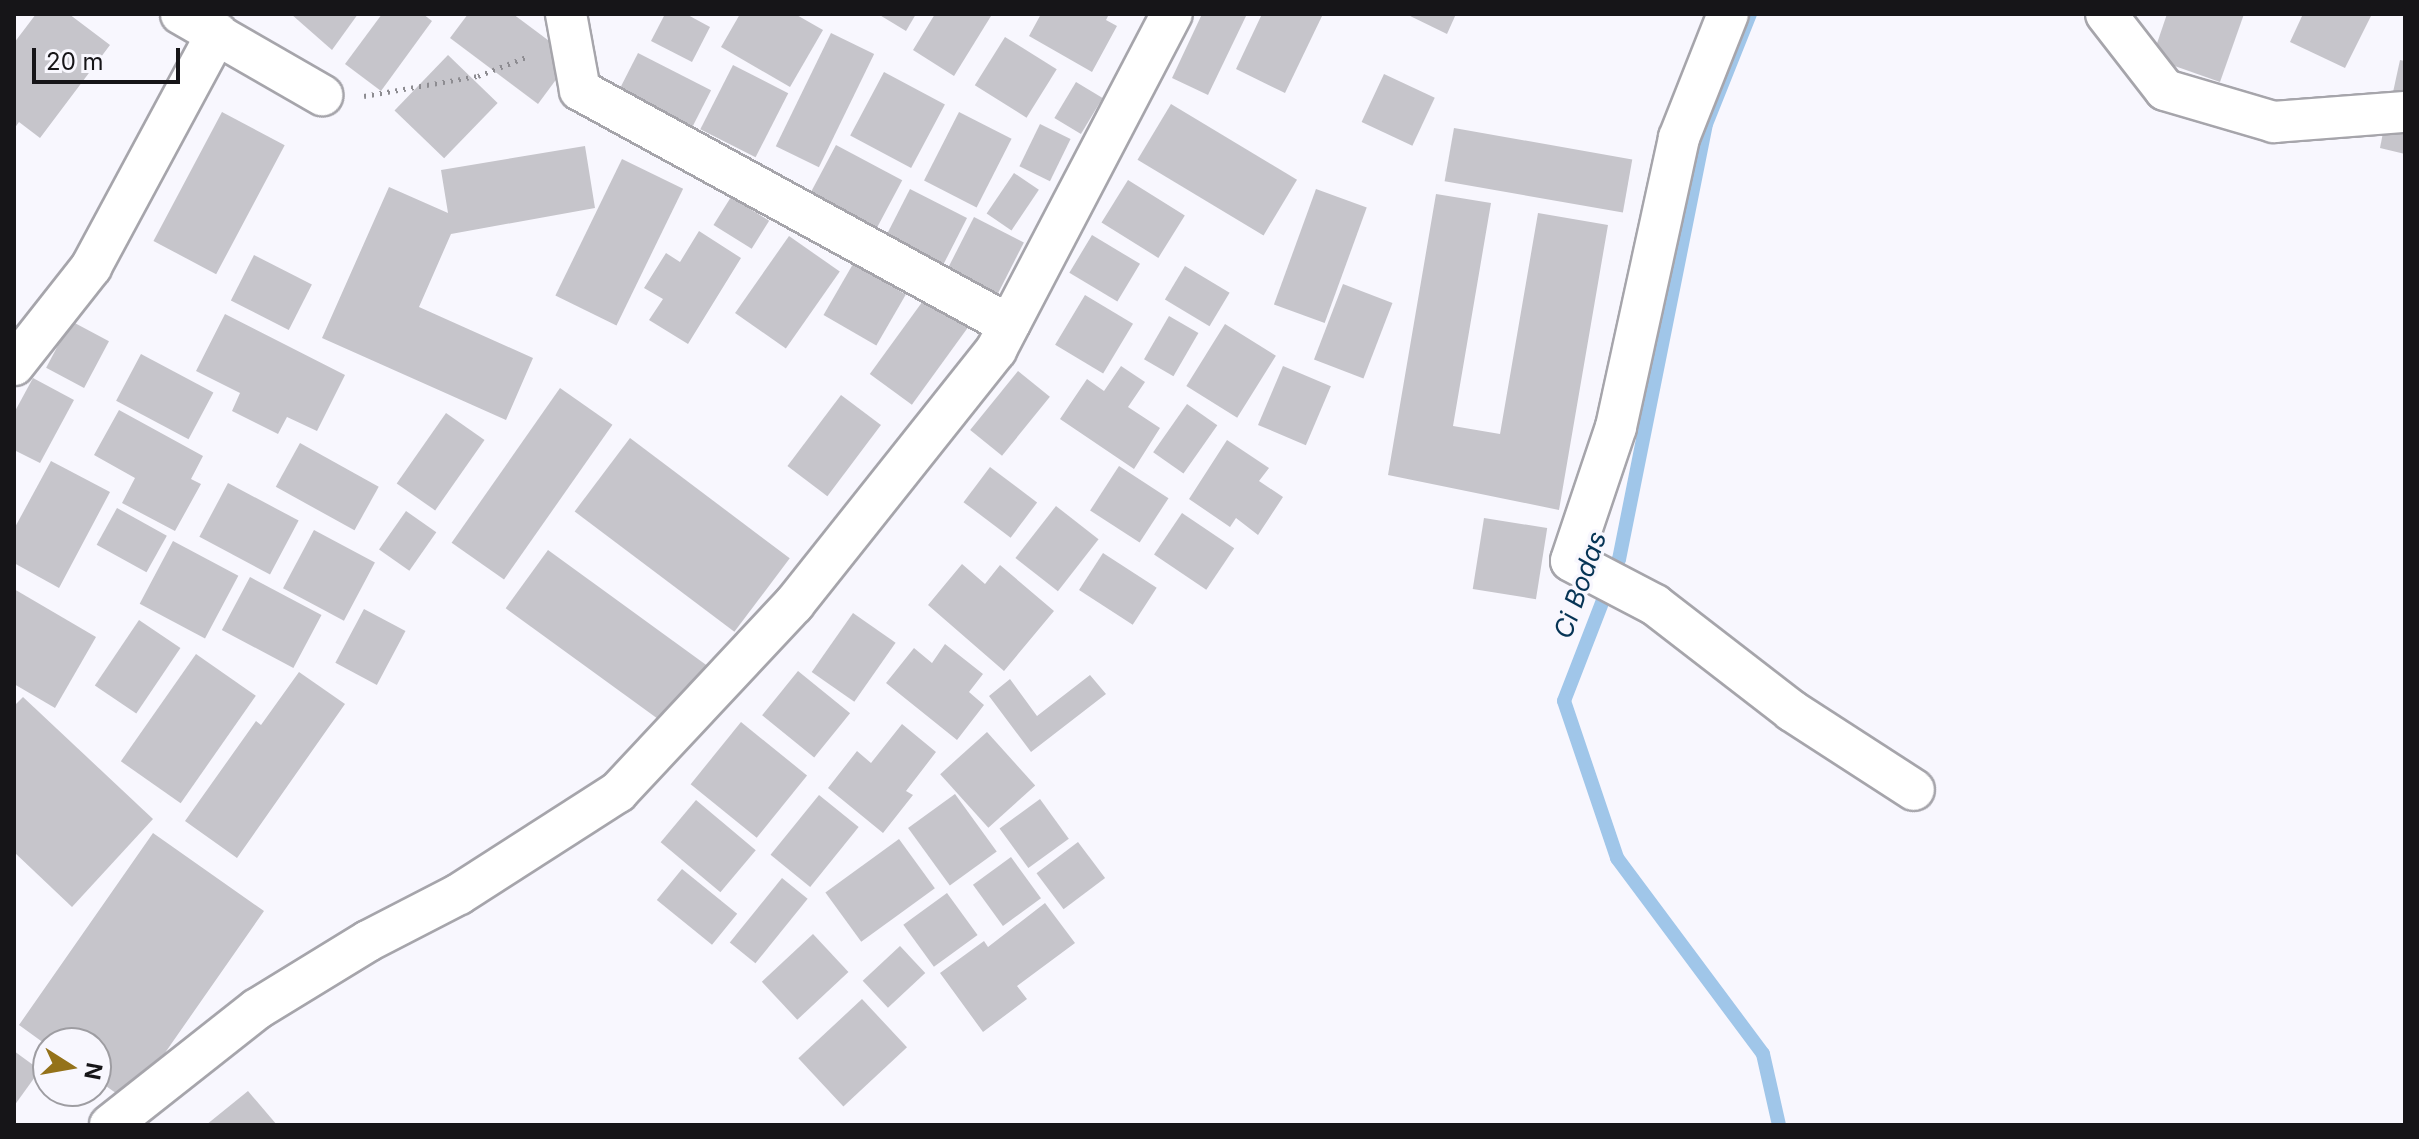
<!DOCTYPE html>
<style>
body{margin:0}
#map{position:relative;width:2419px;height:1139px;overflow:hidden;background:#f8f7fe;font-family:Inter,sans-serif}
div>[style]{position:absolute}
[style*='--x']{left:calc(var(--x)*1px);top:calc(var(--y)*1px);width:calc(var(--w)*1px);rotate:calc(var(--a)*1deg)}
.stream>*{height:14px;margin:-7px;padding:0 7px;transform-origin:7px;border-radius:7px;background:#a0c6e9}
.building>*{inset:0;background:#c6c5cb;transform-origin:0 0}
.path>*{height:5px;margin-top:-2.5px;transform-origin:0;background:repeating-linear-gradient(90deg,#8d8c91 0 2px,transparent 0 8px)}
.roads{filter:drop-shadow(2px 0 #a6a5ab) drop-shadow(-2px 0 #a6a5ab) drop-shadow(0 2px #a6a5ab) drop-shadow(0 -2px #a6a5ab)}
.minor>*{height:40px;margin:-20px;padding:0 20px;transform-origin:20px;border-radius:20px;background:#fff}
span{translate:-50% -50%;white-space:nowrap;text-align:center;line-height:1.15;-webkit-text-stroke:7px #f8f7fe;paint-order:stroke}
.water-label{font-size:26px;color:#063455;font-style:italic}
.frame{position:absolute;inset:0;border:16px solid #161518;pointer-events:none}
.north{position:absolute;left:32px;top:1027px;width:80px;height:80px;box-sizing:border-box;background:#f8f7fe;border:2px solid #9e9da2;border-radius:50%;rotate:101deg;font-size:22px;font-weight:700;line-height:32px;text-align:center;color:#161518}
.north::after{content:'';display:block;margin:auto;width:28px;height:36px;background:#94721a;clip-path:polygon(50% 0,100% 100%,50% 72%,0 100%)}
.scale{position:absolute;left:32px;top:48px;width:148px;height:36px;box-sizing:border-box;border:4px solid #161518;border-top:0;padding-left:10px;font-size:24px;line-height:28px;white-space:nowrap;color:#161518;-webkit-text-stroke:6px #f8f7fe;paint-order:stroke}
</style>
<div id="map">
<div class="stream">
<i style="--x:1750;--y:14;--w:118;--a:111.8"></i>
<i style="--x:1706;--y:124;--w:444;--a:101.3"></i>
<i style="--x:1619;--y:559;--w:152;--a:111.2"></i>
<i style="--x:1564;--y:701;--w:166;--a:71.3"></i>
<i style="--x:1617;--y:858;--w:244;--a:53.3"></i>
<i style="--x:1763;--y:1054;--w:73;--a:77.3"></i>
</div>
<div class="building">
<i style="clip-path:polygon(36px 14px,69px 14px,110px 45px,40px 138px,19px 122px,14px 129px,14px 43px)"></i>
<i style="clip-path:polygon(291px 14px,358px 14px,332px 50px)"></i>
<i style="clip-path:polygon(382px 14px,423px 14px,432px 21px,381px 91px,345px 64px)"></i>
<i style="clip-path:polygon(468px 14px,513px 14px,572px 58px,538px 104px,450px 38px)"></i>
<i style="clip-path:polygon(665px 14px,686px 14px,710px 27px,692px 62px,651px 41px)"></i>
<i style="clip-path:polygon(740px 14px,795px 14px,823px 30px,790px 87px,721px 47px)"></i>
<i style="clip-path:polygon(878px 14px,916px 14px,906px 31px)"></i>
<i style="clip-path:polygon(935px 14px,991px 16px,954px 76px,913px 50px)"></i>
<i style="clip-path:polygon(1041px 14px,1109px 14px,1106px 20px,1117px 26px,1092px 72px,1029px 36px)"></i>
<i style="clip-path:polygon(1202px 14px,1247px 14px,1208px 95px,1172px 78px)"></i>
<i style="clip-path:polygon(1262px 14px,1323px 14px,1285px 93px,1236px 69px)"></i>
<i style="clip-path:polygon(1406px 14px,1456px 14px,1447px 34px)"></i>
<i style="clip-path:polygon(2167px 14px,2244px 14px,2220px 82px,2152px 58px)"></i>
<i style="clip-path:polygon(2303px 14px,2372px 14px,2345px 68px,2290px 42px)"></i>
<i style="left:831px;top:33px;width:48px;height:126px;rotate:26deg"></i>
<i style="left:1005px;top:37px;width:61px;height:57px;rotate:32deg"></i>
<i style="left:638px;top:53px;width:82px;height:48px;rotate:27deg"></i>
<i style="left:448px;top:55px;width:69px;height:77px;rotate:44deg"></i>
<i style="clip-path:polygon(2400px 60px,2405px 61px,2405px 109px,2390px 106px)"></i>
<i style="left:733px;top:65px;width:62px;height:72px;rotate:27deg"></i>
<i style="left:884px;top:72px;width:69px;height:72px;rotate:28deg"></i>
<i style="left:1384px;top:74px;width:56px;height:53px;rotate:25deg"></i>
<i style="left:1076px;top:82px;width:31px;height:42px;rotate:31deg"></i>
<i style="left:1171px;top:104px;width:147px;height:65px;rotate:31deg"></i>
<i style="left:222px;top:112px;width:71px;height:146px;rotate:28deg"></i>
<i style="left:959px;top:112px;width:59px;height:77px;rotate:27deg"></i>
<i style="clip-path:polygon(2386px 117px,2405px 121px,2405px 154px,2380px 148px)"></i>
<i style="left:1040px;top:124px;width:34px;height:47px;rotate:26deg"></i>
<i style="left:1454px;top:128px;width:181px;height:54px;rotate:10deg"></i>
<i style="left:836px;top:145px;width:75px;height:66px;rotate:28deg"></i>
<i style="clip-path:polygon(585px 146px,595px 208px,451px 234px,419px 307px,533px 358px,506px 420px,322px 338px,389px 187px,448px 213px,441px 170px)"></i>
<i style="left:622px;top:159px;width:68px;height:152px;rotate:26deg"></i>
<i style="left:1014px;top:173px;width:30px;height:49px;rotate:34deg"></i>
<i style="left:1128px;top:180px;width:67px;height:50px;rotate:32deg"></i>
<i style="left:910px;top:189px;width:64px;height:59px;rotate:27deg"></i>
<i style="left:1316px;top:189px;width:54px;height:123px;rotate:20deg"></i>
<i style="clip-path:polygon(1436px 194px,1491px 203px,1453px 426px,1500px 434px,1538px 213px,1608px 225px,1559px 510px,1388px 475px)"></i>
<i style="left:731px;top:197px;width:45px;height:33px;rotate:32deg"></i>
<i style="left:974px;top:217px;width:56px;height:62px;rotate:27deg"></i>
<i style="clip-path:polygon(699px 231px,741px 258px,688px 344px,649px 320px,663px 299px,644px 288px,666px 253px,680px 262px)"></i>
<i style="left:1092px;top:235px;width:56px;height:44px;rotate:31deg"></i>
<i style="left:789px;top:236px;width:62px;height:94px;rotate:35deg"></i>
<i style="left:254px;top:255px;width:65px;height:51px;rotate:27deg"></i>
<i style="left:853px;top:264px;width:61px;height:59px;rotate:30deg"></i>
<i style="left:1185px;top:266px;width:52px;height:39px;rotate:31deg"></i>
<i style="left:1343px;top:284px;width:53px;height:81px;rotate:21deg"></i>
<i style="left:928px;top:294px;width:52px;height:99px;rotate:36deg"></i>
<i style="left:1085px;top:295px;width:56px;height:58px;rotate:31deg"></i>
<i style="clip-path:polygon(225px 314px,345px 375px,317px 431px,287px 417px,278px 434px,232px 411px,240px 393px,196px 371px)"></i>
<i style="left:1169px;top:316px;width:34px;height:50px;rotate:30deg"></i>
<i style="left:71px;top:321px;width:43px;height:53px;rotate:28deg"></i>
<i style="left:1225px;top:324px;width:60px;height:73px;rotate:32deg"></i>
<i style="left:141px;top:354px;width:82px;height:53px;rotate:28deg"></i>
<i style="clip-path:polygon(1121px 366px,1145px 382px,1128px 407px,1160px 428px,1134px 469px,1060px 419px,1087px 379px,1104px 391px)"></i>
<i style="left:1283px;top:366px;width:52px;height:64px;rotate:23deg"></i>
<i style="left:1018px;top:371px;width:41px;height:76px;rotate:39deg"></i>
<i style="clip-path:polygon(33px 378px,74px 400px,40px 463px,14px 450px,14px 413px)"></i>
<i style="left:560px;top:388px;width:64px;height:189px;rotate:35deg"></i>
<i style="left:841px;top:395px;width:50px;height:89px;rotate:37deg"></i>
<i style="left:1187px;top:404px;width:37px;height:59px;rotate:35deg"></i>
<i style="clip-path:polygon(119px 410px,203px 456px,191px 479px,201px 484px,175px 531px,122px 503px,135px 478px,94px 455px)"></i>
<i style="left:446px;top:413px;width:47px;height:86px;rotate:35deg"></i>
<i style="left:630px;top:438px;width:200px;height:92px;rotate:37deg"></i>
<i style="clip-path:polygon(1227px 440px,1269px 468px,1259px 481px,1283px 497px,1258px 535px,1236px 518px,1230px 527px,1189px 499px)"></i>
<i style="left:300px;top:443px;width:90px;height:50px;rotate:29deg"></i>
<i style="clip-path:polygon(51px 461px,110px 492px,59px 588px,14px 563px,14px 529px)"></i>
<i style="left:1119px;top:466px;width:59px;height:53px;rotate:33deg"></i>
<i style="left:990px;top:467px;width:59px;height:44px;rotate:37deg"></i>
<i style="left:228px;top:483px;width:80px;height:61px;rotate:28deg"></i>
<i style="left:1056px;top:506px;width:54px;height:66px;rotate:38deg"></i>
<i style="left:117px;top:508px;width:57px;height:42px;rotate:29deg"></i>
<i style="left:406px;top:511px;width:37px;height:47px;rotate:35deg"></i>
<i style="left:1182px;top:513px;width:63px;height:50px;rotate:34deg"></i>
<i style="left:1484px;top:518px;width:64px;height:72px;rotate:9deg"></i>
<i style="left:314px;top:530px;width:69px;height:66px;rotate:28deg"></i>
<i style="left:173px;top:541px;width:74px;height:71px;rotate:28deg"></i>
<i style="left:548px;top:550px;width:202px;height:72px;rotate:36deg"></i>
<i style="left:1103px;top:553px;width:64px;height:44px;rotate:33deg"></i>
<i style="clip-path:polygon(962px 564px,985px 584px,1000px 565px,1054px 611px,1004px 671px,928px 605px)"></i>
<i style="left:250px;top:577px;width:81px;height:60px;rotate:28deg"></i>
<i style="clip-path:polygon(14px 589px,96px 637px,55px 708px,14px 684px)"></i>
<i style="left:364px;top:609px;width:47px;height:61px;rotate:28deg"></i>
<i style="left:853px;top:613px;width:52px;height:72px;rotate:35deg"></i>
<i style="left:139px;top:620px;width:50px;height:79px;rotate:34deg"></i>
<i style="clip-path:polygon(945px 644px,983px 674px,969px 692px,984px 705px,957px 740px,886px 683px,914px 648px,932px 663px)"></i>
<i style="left:196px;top:654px;width:73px;height:131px;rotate:35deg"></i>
<i style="left:798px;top:671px;width:67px;height:57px;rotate:39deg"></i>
<i style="clip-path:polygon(299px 672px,345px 704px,237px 858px,185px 821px,256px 721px,261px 725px)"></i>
<i style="clip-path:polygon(1090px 675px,1106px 694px,1031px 752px,989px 696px,1010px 679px,1037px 716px)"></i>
<i style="clip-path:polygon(23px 697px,153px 819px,72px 907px,14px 852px,14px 706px)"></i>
<i style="left:741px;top:722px;width:85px;height:80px;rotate:39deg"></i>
<i style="clip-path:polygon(902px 724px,936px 752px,906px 791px,913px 795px,883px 833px,828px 788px,857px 751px,871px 763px)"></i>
<i style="left:987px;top:732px;width:72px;height:63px;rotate:48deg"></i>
<i style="left:955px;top:794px;width:71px;height:58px;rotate:54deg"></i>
<i style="left:819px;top:795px;width:51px;height:77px;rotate:39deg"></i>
<i style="left:1040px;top:799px;width:49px;height:50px;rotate:54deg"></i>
<i style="left:696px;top:800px;width:78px;height:55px;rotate:40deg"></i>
<i style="clip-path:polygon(153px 833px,264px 911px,130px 1103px,96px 1079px,96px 1043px,48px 1046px,19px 1025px)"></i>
<i style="left:899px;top:839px;width:61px;height:91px;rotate:54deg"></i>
<i style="left:1078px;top:842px;width:45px;height:52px;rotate:53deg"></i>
<i style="left:1011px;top:857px;width:51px;height:47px;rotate:54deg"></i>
<i style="left:682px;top:869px;width:71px;height:40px;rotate:39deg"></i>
<i style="left:782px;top:878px;width:33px;height:83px;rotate:39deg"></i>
<i style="left:947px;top:893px;width:52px;height:54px;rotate:54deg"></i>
<i style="clip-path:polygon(1045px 903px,1075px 943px,1017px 986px,1027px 999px,983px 1032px,940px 973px,984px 941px,988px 947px)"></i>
<i style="left:813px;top:934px;width:52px;height:70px;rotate:47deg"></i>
<i style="left:900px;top:946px;width:37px;height:51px;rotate:47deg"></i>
<i style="left:862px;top:999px;width:66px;height:87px;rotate:47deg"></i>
<i style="clip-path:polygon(14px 1051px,40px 1070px,14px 1106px)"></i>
<i style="clip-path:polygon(248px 1091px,277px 1125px,206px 1125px)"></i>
</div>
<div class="path">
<i style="--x:364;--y:96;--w:116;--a:-10"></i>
<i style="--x:478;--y:76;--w:55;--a:-21.4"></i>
</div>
<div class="roads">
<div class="minor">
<i style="--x:181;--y:14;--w:163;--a:29.9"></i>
<i style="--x:566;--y:14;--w:77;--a:79.6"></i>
<i style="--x:580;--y:90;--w:489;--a:28.7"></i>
<i style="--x:1728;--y:14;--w:133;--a:111.6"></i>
<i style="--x:1679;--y:138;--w:296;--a:102.3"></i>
<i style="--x:1616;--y:427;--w:141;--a:108.6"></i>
<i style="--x:1571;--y:561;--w:95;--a:27.6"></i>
<i style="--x:1655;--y:605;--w:173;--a:37.7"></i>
<i style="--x:1792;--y:711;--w:145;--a:32.9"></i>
<i style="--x:2106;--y:14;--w:96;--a:52.2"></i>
<i style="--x:2165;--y:90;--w:114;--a:16.4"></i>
<i style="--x:2274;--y:122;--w:131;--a:-4.4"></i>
<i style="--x:14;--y:365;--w:125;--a:-51.8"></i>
<i style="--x:91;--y:267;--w:266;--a:-61.7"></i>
<i style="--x:110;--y:1125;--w:187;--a:-38.3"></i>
<i style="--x:257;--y:1009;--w:130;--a:-31.5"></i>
<i style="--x:368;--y:941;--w:102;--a:-27.3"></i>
<i style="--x:459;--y:894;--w:189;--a:-32.7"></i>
<i style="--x:618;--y:792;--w:258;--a:-46.9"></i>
<i style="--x:794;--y:604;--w:325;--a:-51.5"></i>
<i style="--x:996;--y:350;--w:379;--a:-62.4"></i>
</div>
</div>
<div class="water-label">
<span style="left:1580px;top:585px;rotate:-71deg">Ci Bodas</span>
</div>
<div class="frame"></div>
<div class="north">N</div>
<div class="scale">20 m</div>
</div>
